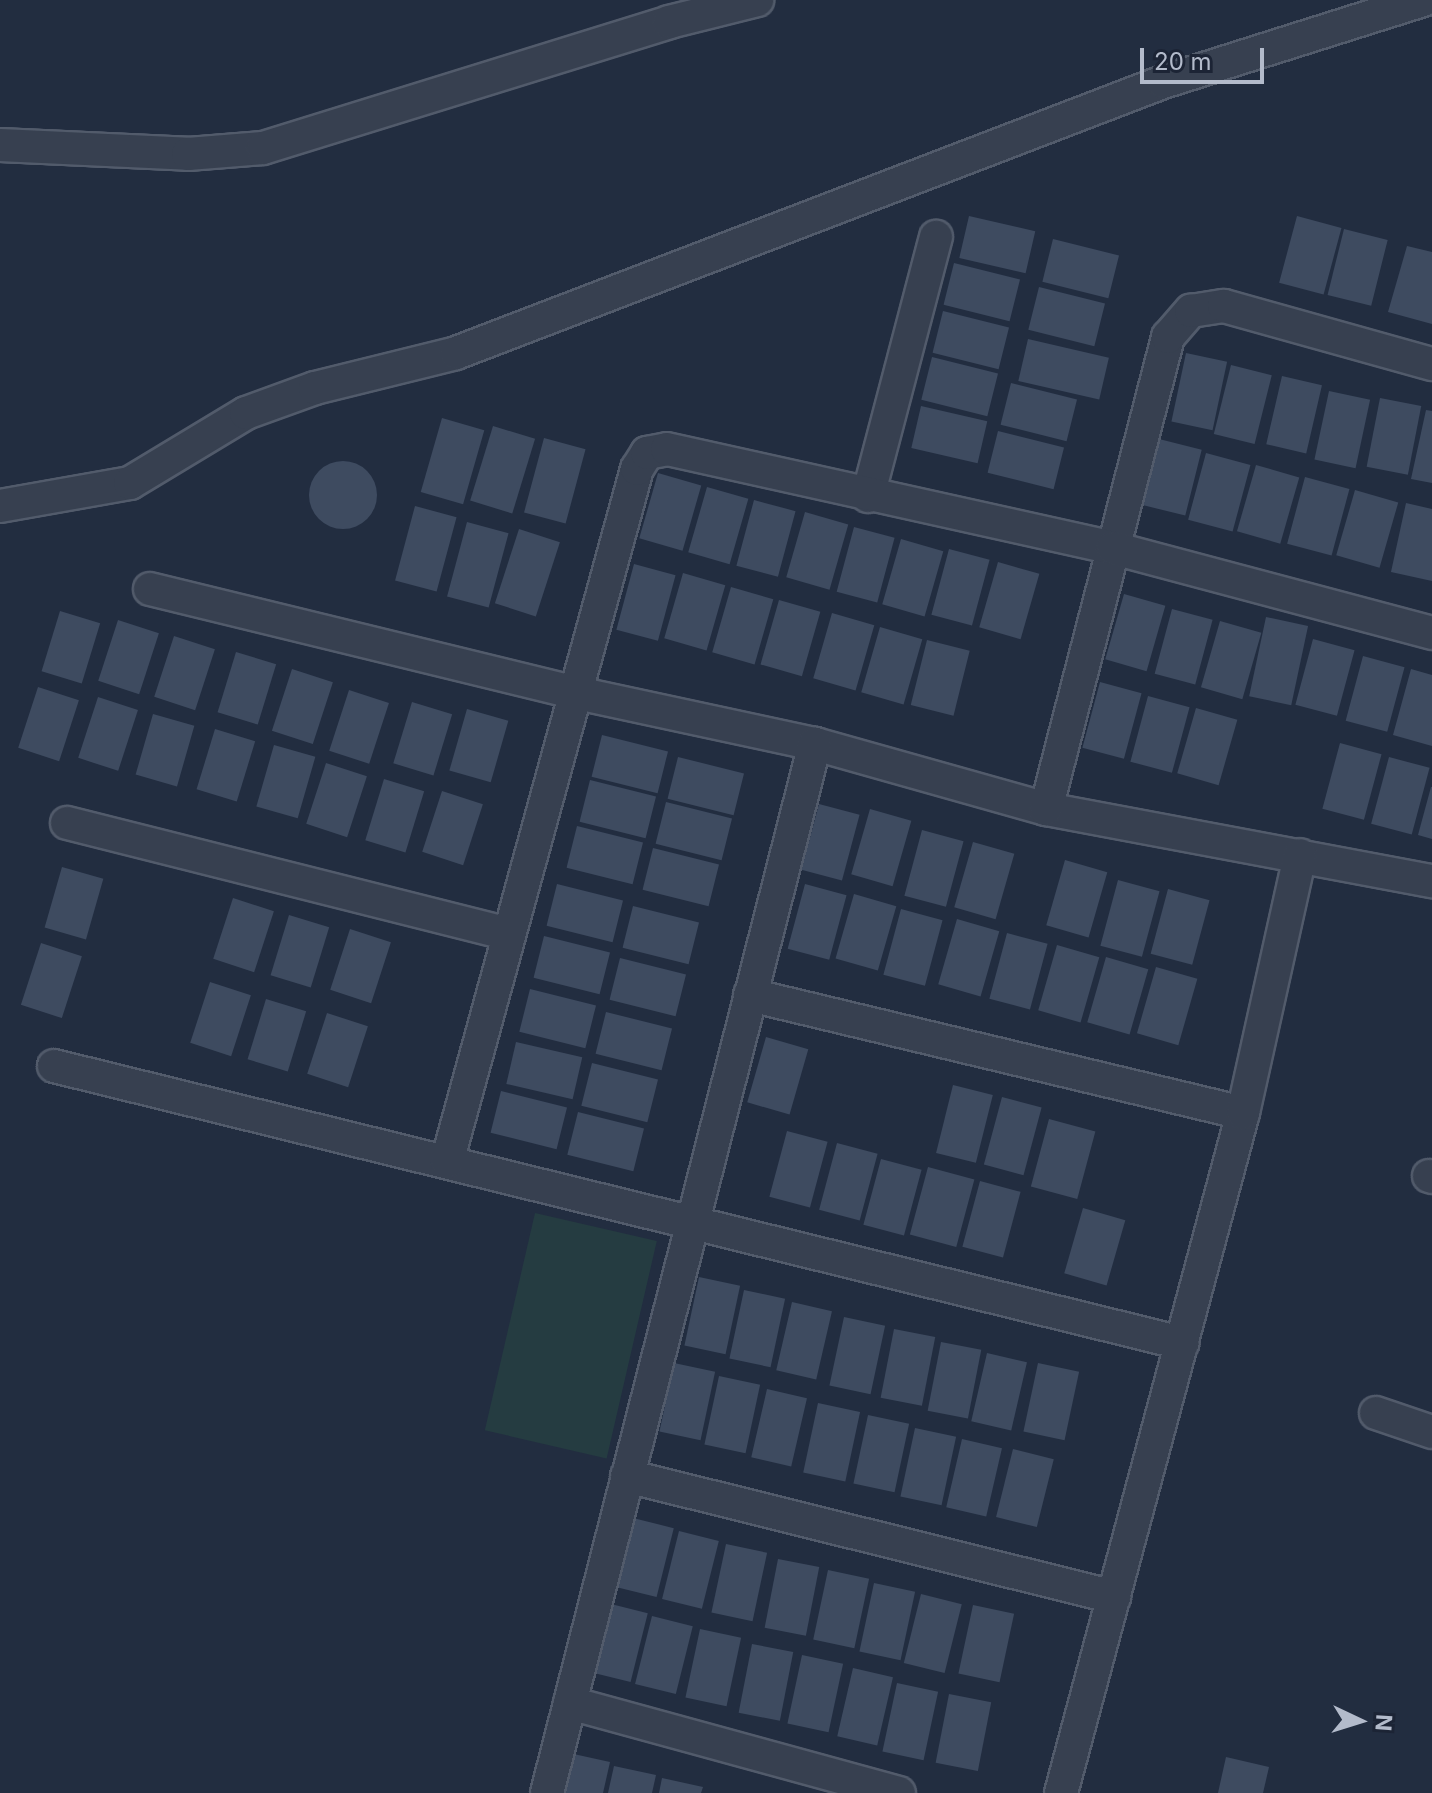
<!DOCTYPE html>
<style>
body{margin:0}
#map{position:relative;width:1432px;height:1793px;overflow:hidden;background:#222d40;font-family:Inter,sans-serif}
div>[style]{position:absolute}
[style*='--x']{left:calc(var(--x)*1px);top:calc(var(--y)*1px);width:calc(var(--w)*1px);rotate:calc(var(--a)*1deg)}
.green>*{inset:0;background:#253c41;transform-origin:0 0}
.building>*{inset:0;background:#3e4b60;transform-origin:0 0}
.round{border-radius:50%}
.roads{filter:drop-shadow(2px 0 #525b6b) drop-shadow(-2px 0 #525b6b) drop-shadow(0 2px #525b6b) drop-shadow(0 -2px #525b6b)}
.street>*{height:32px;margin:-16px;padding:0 16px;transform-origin:16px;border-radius:16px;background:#374050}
span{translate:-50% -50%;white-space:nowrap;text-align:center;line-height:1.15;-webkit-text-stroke:8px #1c2435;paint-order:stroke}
.north{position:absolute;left:1320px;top:1681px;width:80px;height:80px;-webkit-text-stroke:6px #1c2435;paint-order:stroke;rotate:94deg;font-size:22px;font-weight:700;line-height:32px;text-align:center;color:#b3bbcb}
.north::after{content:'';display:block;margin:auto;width:28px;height:36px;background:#b3bbcb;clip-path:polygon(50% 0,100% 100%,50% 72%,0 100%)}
.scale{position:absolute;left:1140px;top:48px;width:124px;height:36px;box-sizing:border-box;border:4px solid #b3bbcb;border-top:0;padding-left:10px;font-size:24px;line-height:28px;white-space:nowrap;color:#b3bbcb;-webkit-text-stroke:6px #1c2435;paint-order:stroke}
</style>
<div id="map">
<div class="green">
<i style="left:535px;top:1213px;width:125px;height:223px;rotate:13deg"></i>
</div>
<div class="building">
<i style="left:969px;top:216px;width:68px;height:43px;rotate:13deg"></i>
<i style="left:1297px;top:216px;width:46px;height:69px;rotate:15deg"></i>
<i style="left:1344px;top:229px;width:45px;height:68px;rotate:14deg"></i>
<i style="left:1053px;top:239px;width:68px;height:44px;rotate:14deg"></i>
<i style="clip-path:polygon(1407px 246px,1432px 252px,1432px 324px,1388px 312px)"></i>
<i style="left:954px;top:263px;width:68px;height:43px;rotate:14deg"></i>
<i style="left:1039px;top:287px;width:68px;height:44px;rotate:14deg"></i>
<i style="left:943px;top:311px;width:68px;height:43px;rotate:14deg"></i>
<i style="left:1028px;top:339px;width:83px;height:43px;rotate:13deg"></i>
<i style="left:1186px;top:353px;width:42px;height:70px;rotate:12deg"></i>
<i style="left:932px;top:357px;width:68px;height:44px;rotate:14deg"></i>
<i style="left:1231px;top:365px;width:42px;height:71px;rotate:14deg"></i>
<i style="left:1282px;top:376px;width:41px;height:70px;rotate:13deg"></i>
<i style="left:1011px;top:383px;width:68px;height:43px;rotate:14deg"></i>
<i style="left:1329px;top:391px;width:42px;height:70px;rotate:12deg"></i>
<i style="left:1380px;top:398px;width:42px;height:70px;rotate:11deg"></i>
<i style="left:921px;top:406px;width:68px;height:43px;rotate:13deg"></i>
<i style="clip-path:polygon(1426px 410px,1432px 411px,1432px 483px,1411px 479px)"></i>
<i style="left:442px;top:418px;width:44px;height:77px;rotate:16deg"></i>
<i style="left:493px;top:426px;width:44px;height:78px;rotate:17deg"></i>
<i style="left:998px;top:431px;width:68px;height:43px;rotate:14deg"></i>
<i style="left:544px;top:438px;width:43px;height:77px;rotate:15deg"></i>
<i style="left:1159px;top:439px;width:44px;height:68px;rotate:14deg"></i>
<i style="left:1206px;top:453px;width:46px;height:69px;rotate:15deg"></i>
<i class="round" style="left:309px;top:461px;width:68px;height:68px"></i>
<i style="left:1256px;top:465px;width:45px;height:69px;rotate:16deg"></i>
<i style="left:658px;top:473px;width:45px;height:68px;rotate:16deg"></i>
<i style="left:1305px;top:477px;width:46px;height:69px;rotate:15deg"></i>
<i style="left:707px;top:487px;width:43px;height:68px;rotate:16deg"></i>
<i style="left:1355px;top:490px;width:45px;height:68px;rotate:16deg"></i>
<i style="left:754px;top:500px;width:43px;height:68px;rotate:15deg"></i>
<i style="clip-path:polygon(1406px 503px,1432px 509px,1432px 581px,1391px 572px)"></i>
<i style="left:415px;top:506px;width:43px;height:77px;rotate:15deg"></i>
<i style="left:805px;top:512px;width:45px;height:68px;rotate:16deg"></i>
<i style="left:467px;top:522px;width:43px;height:77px;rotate:15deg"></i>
<i style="left:854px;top:527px;width:42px;height:67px;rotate:15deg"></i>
<i style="left:519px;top:529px;width:43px;height:78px;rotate:18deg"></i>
<i style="left:901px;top:539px;width:44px;height:68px;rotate:16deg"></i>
<i style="left:949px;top:549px;width:42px;height:68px;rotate:15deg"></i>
<i style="left:998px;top:562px;width:43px;height:68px;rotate:16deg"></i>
<i style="left:634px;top:564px;width:43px;height:68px;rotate:15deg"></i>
<i style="left:683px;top:573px;width:44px;height:68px;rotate:16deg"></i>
<i style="left:731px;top:587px;width:44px;height:68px;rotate:16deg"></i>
<i style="left:1124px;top:594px;width:43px;height:68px;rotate:16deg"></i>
<i style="left:779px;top:600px;width:43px;height:67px;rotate:16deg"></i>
<i style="left:1172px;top:609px;width:42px;height:67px;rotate:15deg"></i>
<i style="left:60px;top:611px;width:42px;height:63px;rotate:17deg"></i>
<i style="left:832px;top:613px;width:44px;height:68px;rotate:16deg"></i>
<i style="left:1266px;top:617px;width:43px;height:81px;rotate:12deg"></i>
<i style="left:118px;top:620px;width:43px;height:64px;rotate:18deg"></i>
<i style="left:1220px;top:621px;width:43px;height:69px;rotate:16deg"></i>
<i style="left:880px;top:627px;width:44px;height:68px;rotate:16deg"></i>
<i style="left:174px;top:636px;width:43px;height:64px;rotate:18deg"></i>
<i style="left:1313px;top:639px;width:43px;height:68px;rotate:15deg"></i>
<i style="left:927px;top:640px;width:44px;height:67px;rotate:14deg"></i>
<i style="left:236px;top:652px;width:42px;height:63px;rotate:17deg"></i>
<i style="left:1363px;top:656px;width:43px;height:67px;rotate:15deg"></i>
<i style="left:292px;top:669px;width:43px;height:65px;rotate:18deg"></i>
<i style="clip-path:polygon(1411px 669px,1432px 675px,1432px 746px,1393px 735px)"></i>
<i style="left:1100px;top:682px;width:43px;height:68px;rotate:15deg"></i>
<i style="left:38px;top:687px;width:43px;height:64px;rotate:18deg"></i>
<i style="left:349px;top:690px;width:42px;height:64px;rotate:18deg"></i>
<i style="left:1148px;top:696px;width:43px;height:68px;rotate:15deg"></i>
<i style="left:98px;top:697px;width:42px;height:64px;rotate:18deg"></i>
<i style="left:412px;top:702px;width:42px;height:64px;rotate:17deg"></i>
<i style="left:1196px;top:708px;width:43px;height:68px;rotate:16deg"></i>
<i style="left:467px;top:709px;width:43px;height:64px;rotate:16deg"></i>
<i style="left:153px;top:714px;width:43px;height:63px;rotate:16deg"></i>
<i style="left:215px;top:729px;width:42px;height:63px;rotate:17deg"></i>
<i style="left:602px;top:735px;width:68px;height:43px;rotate:14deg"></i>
<i style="left:1340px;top:743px;width:43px;height:68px;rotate:15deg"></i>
<i style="left:274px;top:745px;width:43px;height:64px;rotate:16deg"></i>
<i style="left:678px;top:757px;width:68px;height:43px;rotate:14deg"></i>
<i style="left:1389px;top:757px;width:42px;height:69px;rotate:15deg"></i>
<i style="left:326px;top:763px;width:43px;height:64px;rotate:18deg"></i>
<i style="left:384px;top:779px;width:42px;height:64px;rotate:17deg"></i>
<i style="left:590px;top:780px;width:68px;height:43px;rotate:14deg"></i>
<i style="clip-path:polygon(1431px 787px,1432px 787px,1432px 839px,1418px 835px)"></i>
<i style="left:442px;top:791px;width:43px;height:64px;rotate:18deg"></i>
<i style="left:666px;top:802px;width:68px;height:43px;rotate:14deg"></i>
<i style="left:819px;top:804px;width:42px;height:68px;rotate:15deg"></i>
<i style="left:870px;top:809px;width:43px;height:68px;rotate:16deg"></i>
<i style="left:577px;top:826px;width:68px;height:43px;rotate:14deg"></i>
<i style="left:922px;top:830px;width:43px;height:68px;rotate:15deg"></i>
<i style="left:973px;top:842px;width:43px;height:68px;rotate:16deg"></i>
<i style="left:653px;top:848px;width:68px;height:43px;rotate:14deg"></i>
<i style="left:1065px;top:860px;width:44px;height:68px;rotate:16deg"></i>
<i style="left:62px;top:867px;width:43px;height:63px;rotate:16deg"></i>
<i style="left:1118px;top:880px;width:43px;height:68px;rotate:15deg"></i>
<i style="left:557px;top:884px;width:68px;height:43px;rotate:14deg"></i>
<i style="left:805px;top:884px;width:43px;height:67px;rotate:15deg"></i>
<i style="left:1168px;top:889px;width:43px;height:67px;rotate:15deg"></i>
<i style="left:854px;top:894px;width:44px;height:67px;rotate:16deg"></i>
<i style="left:233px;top:898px;width:43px;height:64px;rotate:18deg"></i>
<i style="left:633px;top:906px;width:68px;height:43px;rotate:14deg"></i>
<i style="left:901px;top:909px;width:43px;height:68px;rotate:15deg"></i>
<i style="left:289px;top:915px;width:42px;height:63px;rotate:17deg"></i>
<i style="left:957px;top:919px;width:44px;height:68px;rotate:16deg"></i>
<i style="left:350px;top:929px;width:43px;height:64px;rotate:18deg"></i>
<i style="left:1007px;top:933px;width:42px;height:68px;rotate:15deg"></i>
<i style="left:544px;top:936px;width:68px;height:43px;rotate:14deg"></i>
<i style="left:41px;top:943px;width:43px;height:65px;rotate:18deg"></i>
<i style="left:1057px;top:945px;width:44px;height:68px;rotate:16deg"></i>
<i style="left:1106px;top:957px;width:44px;height:68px;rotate:16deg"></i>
<i style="left:620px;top:958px;width:68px;height:43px;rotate:14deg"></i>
<i style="left:1156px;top:967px;width:43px;height:69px;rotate:16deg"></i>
<i style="left:210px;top:982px;width:43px;height:64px;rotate:18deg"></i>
<i style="left:530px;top:989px;width:68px;height:44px;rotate:14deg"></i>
<i style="left:266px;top:999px;width:42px;height:63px;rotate:17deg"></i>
<i style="left:606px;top:1012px;width:68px;height:43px;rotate:14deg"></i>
<i style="left:327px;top:1013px;width:43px;height:64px;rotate:18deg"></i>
<i style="left:766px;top:1037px;width:44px;height:68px;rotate:16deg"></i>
<i style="left:516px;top:1042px;width:68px;height:43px;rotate:13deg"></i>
<i style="left:592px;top:1063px;width:68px;height:44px;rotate:14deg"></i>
<i style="left:953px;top:1085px;width:41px;height:70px;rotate:14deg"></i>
<i style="left:501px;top:1091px;width:68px;height:43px;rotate:14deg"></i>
<i style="left:1002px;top:1097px;width:41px;height:70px;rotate:15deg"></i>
<i style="left:578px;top:1112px;width:68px;height:44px;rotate:14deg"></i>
<i style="left:1049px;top:1119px;width:48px;height:70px;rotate:15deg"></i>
<i style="left:787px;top:1131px;width:42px;height:68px;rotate:15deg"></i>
<i style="left:837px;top:1143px;width:42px;height:69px;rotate:15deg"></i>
<i style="left:881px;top:1159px;width:42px;height:68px;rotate:15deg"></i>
<i style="left:928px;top:1167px;width:48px;height:70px;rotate:15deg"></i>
<i style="left:980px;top:1181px;width:42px;height:68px;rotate:15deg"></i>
<i style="left:1083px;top:1208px;width:44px;height:68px;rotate:16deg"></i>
<i style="left:699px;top:1277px;width:42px;height:70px;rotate:12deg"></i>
<i style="left:744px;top:1290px;width:42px;height:70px;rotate:12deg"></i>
<i style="left:792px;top:1302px;width:41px;height:70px;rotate:13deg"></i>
<i style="left:844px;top:1317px;width:42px;height:70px;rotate:12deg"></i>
<i style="left:894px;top:1329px;width:42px;height:70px;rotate:11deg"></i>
<i style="left:941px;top:1342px;width:41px;height:70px;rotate:11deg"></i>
<i style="left:987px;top:1353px;width:41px;height:70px;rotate:13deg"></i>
<i style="left:674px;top:1363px;width:42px;height:70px;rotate:12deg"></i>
<i style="left:1038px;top:1363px;width:42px;height:70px;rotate:12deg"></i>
<i style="left:719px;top:1376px;width:42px;height:70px;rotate:12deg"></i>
<i style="left:767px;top:1389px;width:41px;height:70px;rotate:13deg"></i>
<i style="left:818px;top:1403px;width:43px;height:71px;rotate:12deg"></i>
<i style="left:868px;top:1415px;width:42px;height:70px;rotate:12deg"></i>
<i style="left:915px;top:1428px;width:42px;height:70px;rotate:12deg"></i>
<i style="left:962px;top:1439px;width:41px;height:70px;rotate:13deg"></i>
<i style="left:1013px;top:1449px;width:42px;height:70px;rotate:14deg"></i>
<i style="left:633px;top:1518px;width:42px;height:71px;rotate:14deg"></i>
<i style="left:679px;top:1531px;width:41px;height:70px;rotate:14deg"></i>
<i style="left:726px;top:1544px;width:42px;height:70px;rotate:12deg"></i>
<i style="left:778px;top:1559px;width:42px;height:70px;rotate:11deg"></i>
<i style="left:828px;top:1570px;width:42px;height:71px;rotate:12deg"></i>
<i style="left:874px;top:1583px;width:42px;height:70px;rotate:12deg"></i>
<i style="left:921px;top:1594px;width:42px;height:71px;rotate:14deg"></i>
<i style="left:607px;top:1603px;width:42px;height:71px;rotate:14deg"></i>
<i style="left:973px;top:1605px;width:42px;height:70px;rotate:12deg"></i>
<i style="left:652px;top:1616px;width:42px;height:70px;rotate:14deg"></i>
<i style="left:700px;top:1629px;width:42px;height:70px;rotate:12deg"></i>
<i style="left:752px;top:1644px;width:42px;height:70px;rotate:11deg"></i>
<i style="left:802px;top:1655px;width:42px;height:70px;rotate:12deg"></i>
<i style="left:853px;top:1668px;width:41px;height:70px;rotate:13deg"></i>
<i style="left:897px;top:1683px;width:42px;height:70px;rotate:12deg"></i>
<i style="left:949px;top:1694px;width:43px;height:70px;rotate:11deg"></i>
<i style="clip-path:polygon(569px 1753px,610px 1762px,603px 1793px,560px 1793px)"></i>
<i style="clip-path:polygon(1226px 1757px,1269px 1767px,1263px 1793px,1218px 1793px)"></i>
<i style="clip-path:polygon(614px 1766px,656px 1775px,652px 1793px,608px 1793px)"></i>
<i style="clip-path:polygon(662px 1778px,703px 1787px,701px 1793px,659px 1793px)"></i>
</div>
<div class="roads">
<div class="street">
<i style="--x:0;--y:145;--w:188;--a:2.7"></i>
<i style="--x:188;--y:154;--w:75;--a:-4.6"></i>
<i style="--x:263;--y:148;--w:425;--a:-17.2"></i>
<i style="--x:669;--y:22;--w:91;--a:-14"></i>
<i style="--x:868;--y:496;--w:268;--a:-75.3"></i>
<i style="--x:0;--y:506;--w:132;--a:-10"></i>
<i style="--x:130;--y:483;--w:135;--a:-31.1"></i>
<i style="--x:246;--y:413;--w:73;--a:-19.9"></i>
<i style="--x:315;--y:388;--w:145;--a:-13.9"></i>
<i style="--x:456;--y:353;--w:757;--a:-20.97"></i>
<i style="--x:1163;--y:82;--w:273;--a:-17.5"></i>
<i style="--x:150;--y:589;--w:439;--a:13.7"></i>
<i style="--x:577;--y:693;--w:243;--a:12.1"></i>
<i style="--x:815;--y:744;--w:240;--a:15.7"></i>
<i style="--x:1046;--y:809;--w:393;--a:10.6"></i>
<i style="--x:1046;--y:809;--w:488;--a:-75.5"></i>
<i style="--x:1168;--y:337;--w:35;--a:-49"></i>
<i style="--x:1191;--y:311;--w:33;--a:-9"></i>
<i style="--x:1224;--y:306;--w:216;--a:15.6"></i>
<i style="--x:67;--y:823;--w:455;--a:14.1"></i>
<i style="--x:750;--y:995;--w:507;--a:13.46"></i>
<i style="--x:54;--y:1066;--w:1162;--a:13.8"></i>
<i style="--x:447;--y:1162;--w:719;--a:-74.67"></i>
<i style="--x:637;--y:469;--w:19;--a:-58"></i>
<i style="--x:647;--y:453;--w:20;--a:-11"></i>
<i style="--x:667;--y:449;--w:457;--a:12.5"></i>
<i style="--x:1113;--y:548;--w:330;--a:14.9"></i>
<i style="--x:1429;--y:1176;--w:3;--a:18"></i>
<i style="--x:1376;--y:1413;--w:59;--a:18.7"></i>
<i style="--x:627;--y:1476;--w:502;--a:13.95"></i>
<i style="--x:570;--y:1703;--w:341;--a:15.3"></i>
<i style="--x:547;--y:1793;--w:1083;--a:-75.67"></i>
<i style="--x:1061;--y:1793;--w:704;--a:-75.02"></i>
<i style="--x:1243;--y:1113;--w:264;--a:-77.5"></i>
</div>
</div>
<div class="north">N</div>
<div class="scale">20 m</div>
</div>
